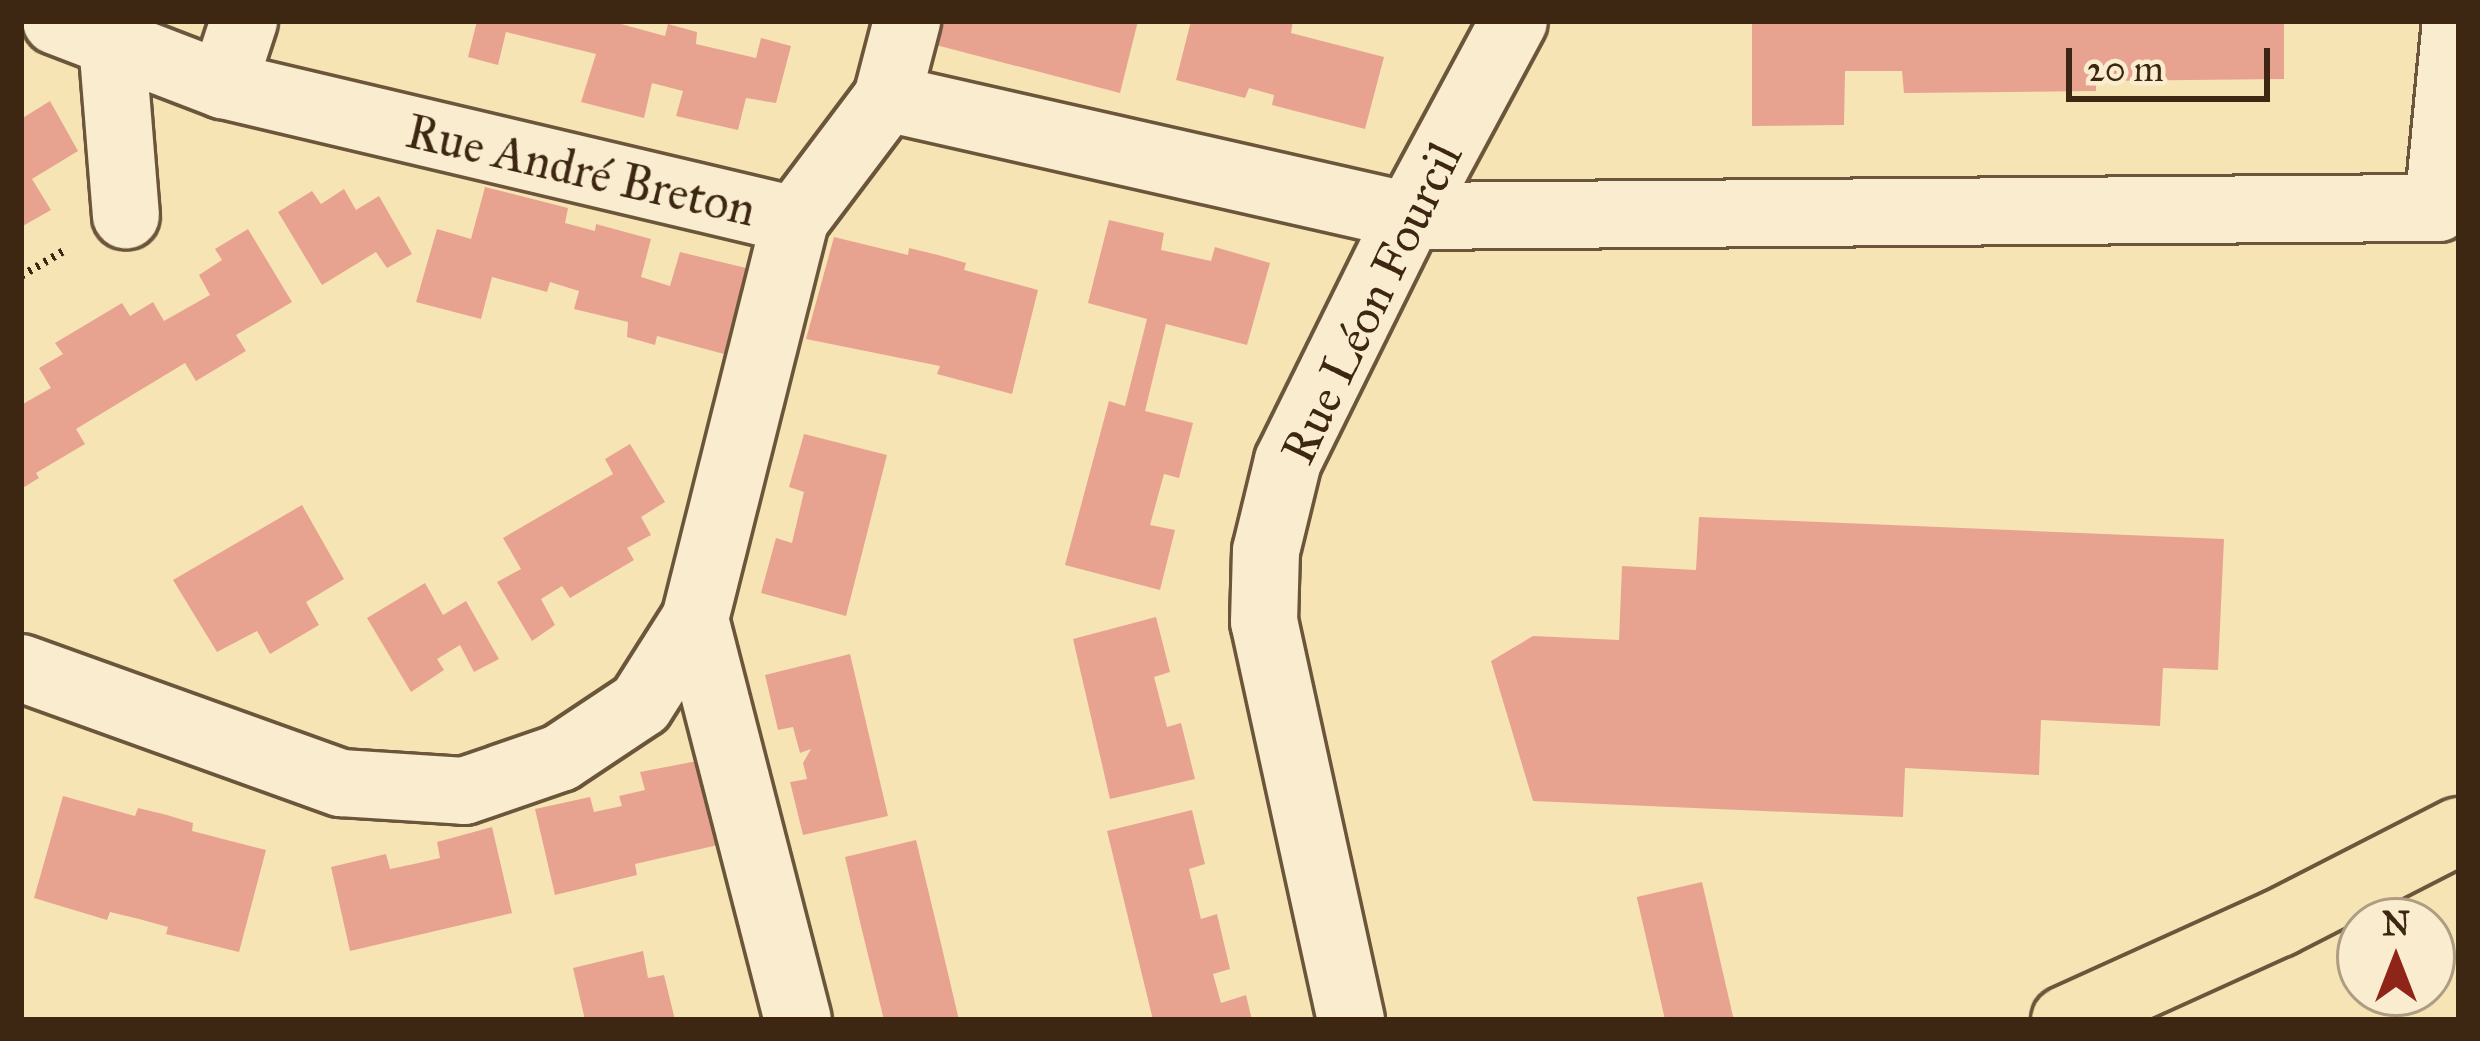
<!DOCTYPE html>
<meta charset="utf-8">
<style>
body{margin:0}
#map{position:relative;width:2480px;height:1041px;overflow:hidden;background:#f7e4b5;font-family:"IM FELL Great Primer",serif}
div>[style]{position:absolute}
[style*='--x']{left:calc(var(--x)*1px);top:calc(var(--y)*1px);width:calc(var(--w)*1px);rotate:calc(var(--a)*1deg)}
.building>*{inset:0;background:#e8a390;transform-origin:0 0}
.path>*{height:8px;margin-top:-4px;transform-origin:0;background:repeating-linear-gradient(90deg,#3d2612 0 3px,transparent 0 9px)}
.roads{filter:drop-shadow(3px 0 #6c563b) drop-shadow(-3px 0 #6c563b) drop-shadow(0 3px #6c563b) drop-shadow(0 -3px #6c563b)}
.minor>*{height:66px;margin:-33px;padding:0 33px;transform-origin:33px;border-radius:33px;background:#faedcf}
.major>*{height:66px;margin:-33px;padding:0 33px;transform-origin:33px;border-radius:33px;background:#f7e4b5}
span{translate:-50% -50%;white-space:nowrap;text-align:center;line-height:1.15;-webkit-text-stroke:12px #faedcf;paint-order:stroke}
.street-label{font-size:48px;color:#3d2612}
.frame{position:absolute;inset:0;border:24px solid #3d2612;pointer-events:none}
.north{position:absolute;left:2336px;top:897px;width:120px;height:120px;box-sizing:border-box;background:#faedcf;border:3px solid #ae9d83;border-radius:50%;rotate:0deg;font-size:33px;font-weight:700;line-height:48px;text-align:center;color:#3d2612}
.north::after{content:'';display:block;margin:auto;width:42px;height:54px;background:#8f2418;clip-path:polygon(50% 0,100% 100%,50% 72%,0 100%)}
.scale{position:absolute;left:2066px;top:48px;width:204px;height:54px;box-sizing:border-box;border:6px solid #3d2612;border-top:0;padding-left:15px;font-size:36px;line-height:42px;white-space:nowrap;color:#3d2612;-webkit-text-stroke:9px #faedcf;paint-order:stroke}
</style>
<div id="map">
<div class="building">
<i style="clip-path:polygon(477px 21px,610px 21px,665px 36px,668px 24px,697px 32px,696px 44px,756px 58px,761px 38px,791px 46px,776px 103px,746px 98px,738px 130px,676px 116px,683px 91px,652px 83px,644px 118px,581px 102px,596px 54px,506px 32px,498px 65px,468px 57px)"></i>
<i style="clip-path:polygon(942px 21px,1138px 21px,1120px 93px,936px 45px)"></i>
<i style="clip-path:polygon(1191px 21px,1293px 21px,1291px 33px,1384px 57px,1365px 129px,1272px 105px,1274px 95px,1249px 88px,1245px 98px,1176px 80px)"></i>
<i style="clip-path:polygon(1752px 21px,2284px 21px,2284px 79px,2096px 81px,2096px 91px,1904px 93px,1902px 71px,1845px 71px,1844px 125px,1752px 126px)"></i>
<i style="clip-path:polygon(50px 101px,78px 151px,32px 179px,51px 210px,21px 227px,21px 119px)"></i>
<i style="clip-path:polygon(485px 187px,568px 208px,565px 223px,595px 231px,596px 224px,651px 239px,641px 277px,670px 286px,680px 252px,746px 268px,724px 354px,657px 336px,655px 345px,627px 337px,628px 322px,574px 309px,579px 291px,550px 282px,547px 292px,492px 277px,481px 319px,416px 302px,437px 229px,471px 239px)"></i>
<i style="clip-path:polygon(344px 189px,356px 210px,379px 196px,412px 254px,387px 268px,376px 252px,322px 285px,278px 212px,312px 191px,321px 204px)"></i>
<i style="clip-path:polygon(1109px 220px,1164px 233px,1161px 250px,1211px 261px,1215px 247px,1270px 263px,1247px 345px,1166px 324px,1145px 411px,1193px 423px,1179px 478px,1164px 474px,1150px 525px,1175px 530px,1160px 590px,1065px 565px,1109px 401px,1125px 406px,1147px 319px,1088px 303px)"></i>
<i style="clip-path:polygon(248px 229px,292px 302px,236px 335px,246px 351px,196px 381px,185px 363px,76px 429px,85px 444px,36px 473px,39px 478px,21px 489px,21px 405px,51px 388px,39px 368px,63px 354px,55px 343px,122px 303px,130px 316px,153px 302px,164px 321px,210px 295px,199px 275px,222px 260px,215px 249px)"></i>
<i style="clip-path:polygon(834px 237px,908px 255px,909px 248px,938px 255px,966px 263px,964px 270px,1038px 290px,1012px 394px,937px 374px,940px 366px,806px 339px)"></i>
<i style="clip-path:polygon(804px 434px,887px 455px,846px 616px,761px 593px,776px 538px,792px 543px,804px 492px,789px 487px)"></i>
<i style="clip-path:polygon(630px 444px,665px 502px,641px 517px,651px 535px,627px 548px,634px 560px,570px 598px,562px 586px,541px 599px,555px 625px,532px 641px,497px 582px,521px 569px,503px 538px,613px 474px,605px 459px)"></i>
<i style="clip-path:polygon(302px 505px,344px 579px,306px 602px,319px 625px,270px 654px,257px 631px,217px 652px,173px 580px)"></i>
<i style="clip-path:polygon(1699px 517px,2224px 539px,2218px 670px,2163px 668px,2160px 726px,2041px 720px,2039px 775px,1905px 768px,1903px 817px,1533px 801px,1491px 661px,1533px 636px,1619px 640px,1622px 566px,1696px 570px)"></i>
<i style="clip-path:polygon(425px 583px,443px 615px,466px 601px,499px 659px,474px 672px,460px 645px,437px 659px,444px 670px,411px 692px,367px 618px)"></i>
<i style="clip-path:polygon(1156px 617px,1170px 672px,1154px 677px,1167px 727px,1181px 723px,1195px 779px,1110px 799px,1073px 639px)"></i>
<i style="clip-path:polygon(850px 654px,888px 816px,803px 835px,790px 782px,807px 779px,803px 763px,811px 749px,800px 753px,793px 727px,778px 730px,765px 675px)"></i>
<i style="clip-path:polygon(697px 761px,718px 845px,635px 864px,637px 875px,555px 895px,535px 809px,590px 797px,594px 812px,622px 806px,619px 796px,645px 790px,640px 772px)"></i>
<i style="clip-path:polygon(63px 796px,135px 816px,138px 808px,167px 815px,193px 823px,192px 831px,266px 850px,239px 952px,166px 934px,168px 927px,139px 919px,110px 912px,107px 920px,34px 898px)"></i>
<i style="clip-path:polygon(1192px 810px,1205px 864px,1189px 869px,1201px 919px,1217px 914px,1230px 969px,1213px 974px,1221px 1003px,1246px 995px,1252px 1020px,1153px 1020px,1107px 831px)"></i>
<i style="clip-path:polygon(492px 827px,512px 913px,350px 951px,331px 867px,386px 854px,390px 869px,414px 864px,440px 858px,437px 842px)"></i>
<i style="clip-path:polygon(916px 840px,938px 931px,959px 1020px,884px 1020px,860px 922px,845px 857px)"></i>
<i style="left:1702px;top:882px;width:142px;height:67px;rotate:77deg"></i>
<i style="clip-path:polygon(643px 951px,648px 978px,664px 975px,675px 1020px,585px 1020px,573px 968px)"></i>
</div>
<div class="path">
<i style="--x:21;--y:276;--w:53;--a:-30.4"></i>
</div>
<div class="roads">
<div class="minor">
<i style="--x:56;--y:21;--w:179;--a:21"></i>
<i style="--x:223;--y:85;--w:588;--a:13.28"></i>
<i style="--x:795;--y:220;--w:153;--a:-53"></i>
<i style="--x:887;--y:98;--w:535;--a:12.74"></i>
<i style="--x:1409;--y:216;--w:1029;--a:-0.45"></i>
<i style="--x:2438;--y:208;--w:188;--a:-84.5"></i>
<i style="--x:112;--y:42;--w:174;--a:85.4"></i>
<i style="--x:223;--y:85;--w:67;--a:-71.8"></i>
<i style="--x:887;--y:98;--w:80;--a:-75.4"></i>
<i style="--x:695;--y:619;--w:414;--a:75.6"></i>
<i style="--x:21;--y:668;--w:340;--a:19.8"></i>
<i style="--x:341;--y:783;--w:123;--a:3.7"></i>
<i style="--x:464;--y:791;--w:102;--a:-19"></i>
<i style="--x:560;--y:758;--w:97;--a:-33.7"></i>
<i style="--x:641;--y:704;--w:101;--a:-57.6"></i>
<i style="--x:695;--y:619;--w:411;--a:-75.9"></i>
<i style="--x:1351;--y:1020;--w:407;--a:-102.3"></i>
<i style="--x:1264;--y:622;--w:71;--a:-88.4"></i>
<i style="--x:1266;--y:551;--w:93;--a:-76.3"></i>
<i style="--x:1288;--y:461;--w:273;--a:-63.7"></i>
<i style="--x:1409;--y:216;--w:221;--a:-61.7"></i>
</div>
<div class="major">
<i style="--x:2065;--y:1020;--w:235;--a:-24.4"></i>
<i style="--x:2279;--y:923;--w:202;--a:-27.1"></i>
</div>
</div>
<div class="street-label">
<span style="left:581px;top:170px;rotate:13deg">Rue André Breton</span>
<span style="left:1371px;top:303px;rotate:-64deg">Rue Léon Fourcil</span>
</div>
<div class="frame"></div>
<div class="north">N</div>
<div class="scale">20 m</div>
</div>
